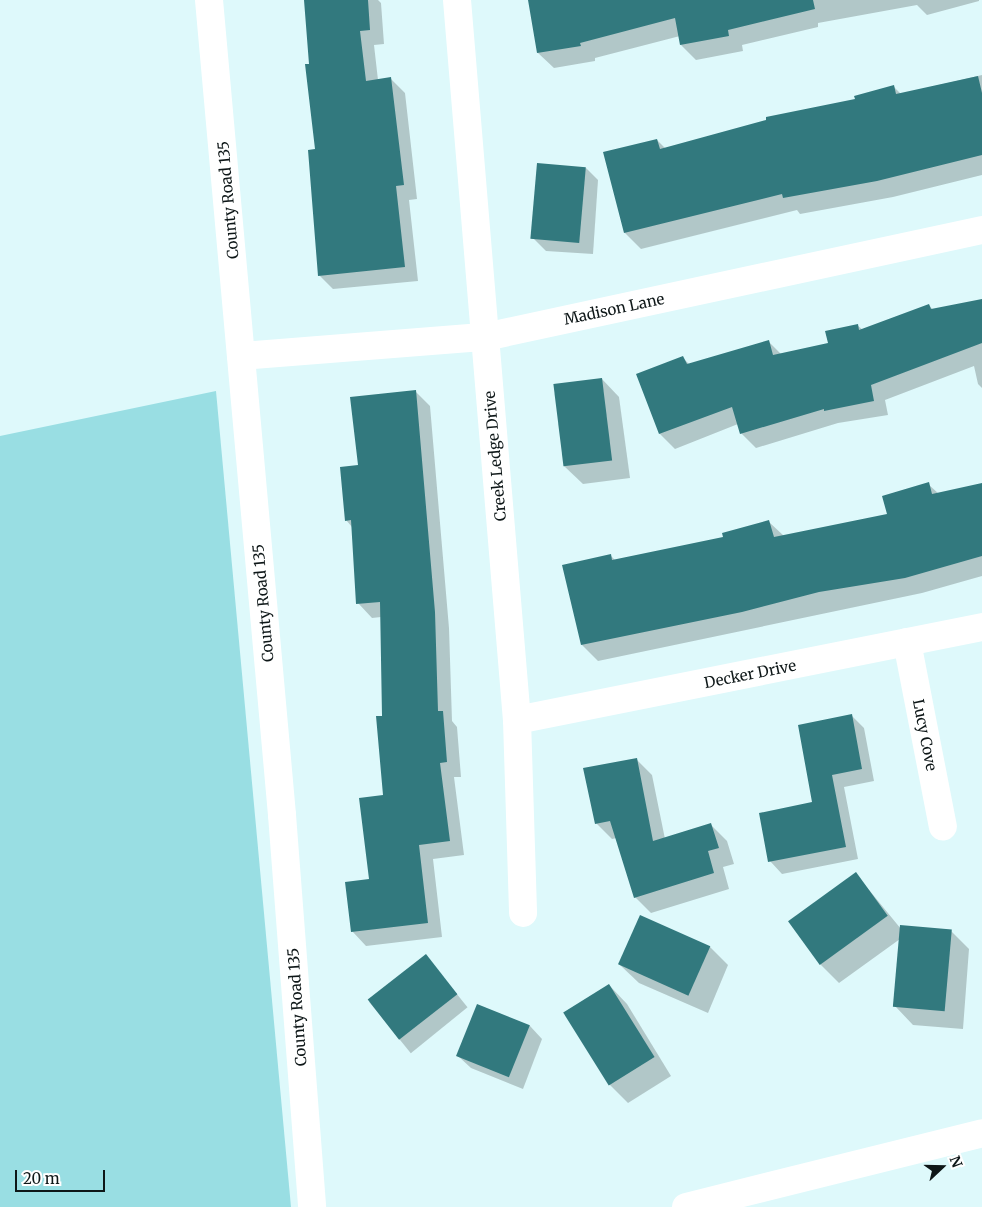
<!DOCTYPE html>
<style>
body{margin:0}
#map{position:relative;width:982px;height:1207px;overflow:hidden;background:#def9fb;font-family:Merriweather,serif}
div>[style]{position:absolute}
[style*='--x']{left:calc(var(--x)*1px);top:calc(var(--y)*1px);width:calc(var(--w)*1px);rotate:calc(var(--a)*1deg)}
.green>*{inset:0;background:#99dee3}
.shadow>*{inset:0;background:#0003;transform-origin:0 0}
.building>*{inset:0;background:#32797e;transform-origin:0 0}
.minor>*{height:28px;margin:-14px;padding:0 14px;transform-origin:14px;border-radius:14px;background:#fff}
.secondary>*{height:28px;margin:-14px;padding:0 14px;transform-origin:14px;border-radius:14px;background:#fff}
span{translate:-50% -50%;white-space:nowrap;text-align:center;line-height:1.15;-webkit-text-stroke:4px #fff;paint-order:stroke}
.street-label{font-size:15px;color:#0e1718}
.north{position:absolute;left:917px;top:1142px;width:50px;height:50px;-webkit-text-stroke:4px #fff;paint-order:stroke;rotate:69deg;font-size:14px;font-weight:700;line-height:20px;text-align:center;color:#0e1718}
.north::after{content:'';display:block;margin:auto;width:18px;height:22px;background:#0e1718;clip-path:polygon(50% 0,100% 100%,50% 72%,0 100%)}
.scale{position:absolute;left:15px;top:1170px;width:90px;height:22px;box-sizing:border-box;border:2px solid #0e1718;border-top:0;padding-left:6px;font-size:15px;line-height:18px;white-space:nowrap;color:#0e1718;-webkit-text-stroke:4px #fff;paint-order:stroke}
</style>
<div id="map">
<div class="green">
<i style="clip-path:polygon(216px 391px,291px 1207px,0 1207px,0 436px)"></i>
</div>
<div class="shadow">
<i style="clip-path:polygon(305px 0,378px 0,381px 3px,384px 44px,374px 45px,378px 80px,391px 79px,405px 93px,417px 199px,409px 200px,418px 281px,333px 289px,319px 275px,316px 150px)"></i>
<i style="clip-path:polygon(529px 0,979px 0,979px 1px,927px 15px,917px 5px,818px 23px,818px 27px,742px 45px,743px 51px,696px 60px,681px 45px,680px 36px,595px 58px,595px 61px,554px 68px,538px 53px)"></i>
<i style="clip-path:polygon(982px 75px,982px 175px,893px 197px,800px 214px,797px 210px,641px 249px,625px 233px,657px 140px,666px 149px,857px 100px,894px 87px,901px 94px)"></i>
<i style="clip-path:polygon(586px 168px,598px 180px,593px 254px,546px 251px,533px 238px)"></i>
<i style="clip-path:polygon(982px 301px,982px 388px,978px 384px,974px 366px,885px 400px,888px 415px,838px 423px,756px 448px,741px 433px,738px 424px,675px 449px,660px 434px,638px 375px,683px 358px,690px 365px,768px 341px,781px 354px,830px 344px,857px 325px,863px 330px,929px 305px,933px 310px)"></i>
<i style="clip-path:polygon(601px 378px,619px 397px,630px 478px,583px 484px,564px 466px)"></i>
<i style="clip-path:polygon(415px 391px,430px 406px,449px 628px,452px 721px,457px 727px,461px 777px,454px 777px,464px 855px,433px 859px,442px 937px,366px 946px,352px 931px,371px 880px,384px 796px,381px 617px,372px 618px,358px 603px,352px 527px,346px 520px,359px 466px)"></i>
<i style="clip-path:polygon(928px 484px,939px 494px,982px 484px,982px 576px,922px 593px,598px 661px,582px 645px,610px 555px,615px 560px,724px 538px,769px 522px,784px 536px,889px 515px)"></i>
<i style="clip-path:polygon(851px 715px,864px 728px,874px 781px,844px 787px,858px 859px,782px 874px,770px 861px,814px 803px)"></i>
<i style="clip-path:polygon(636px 759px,652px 775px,665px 839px,711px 825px,727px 841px,734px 864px,723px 867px,729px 889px,651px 913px,635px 897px,617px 838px,612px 839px,596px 823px)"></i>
<i style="clip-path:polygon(856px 874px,901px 929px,951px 931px,969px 949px,963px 1029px,913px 1025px,895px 1006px,900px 939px,839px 983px,821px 965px,789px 922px)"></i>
<i style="clip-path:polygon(710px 947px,728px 965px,708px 1013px,639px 983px,620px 965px)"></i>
<i style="left:426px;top:956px;width:66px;height:73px;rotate:51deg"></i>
<i style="clip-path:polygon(609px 985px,627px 1004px,671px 1076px,628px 1103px,609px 1084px)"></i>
<i style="clip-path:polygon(478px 1006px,530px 1026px,542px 1039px,523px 1089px,471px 1068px,458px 1056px)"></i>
</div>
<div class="building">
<i style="clip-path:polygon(304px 0,368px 0,370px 30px,360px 31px,366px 81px,391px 77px,404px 185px,396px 186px,405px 267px,318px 276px,308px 150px,315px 149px,305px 64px,309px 64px)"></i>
<i style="clip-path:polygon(528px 0,813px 0,815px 9px,728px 30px,729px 36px,680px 45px,675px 18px,580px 43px,581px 46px,537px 53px)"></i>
<i style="clip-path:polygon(978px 76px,982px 93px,982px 155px,877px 181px,783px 198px,782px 194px,624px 233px,603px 152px,657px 139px,660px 149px,766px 120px,766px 117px,855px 99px,854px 96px,894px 85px,896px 94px)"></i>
<i style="left:537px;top:163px;width:49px;height:76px;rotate:5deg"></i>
<i style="clip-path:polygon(982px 299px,982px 343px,871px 385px,874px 401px,824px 411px,824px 409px,740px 434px,732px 407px,659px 434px,636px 374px,683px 356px,687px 364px,769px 340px,773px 355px,828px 343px,825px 331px,858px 324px,859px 330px,929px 304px,931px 309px)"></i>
<i style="left:602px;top:378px;width:83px;height:49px;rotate:83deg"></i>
<i style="clip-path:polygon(416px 390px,435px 612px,438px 711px,443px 711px,447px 762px,440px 763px,450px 841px,419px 845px,428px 923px,351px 932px,345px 882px,369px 879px,359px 798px,383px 795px,376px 716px,382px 716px,380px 602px,356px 604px,351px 520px,345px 521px,340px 467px,358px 465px,350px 397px)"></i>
<i style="clip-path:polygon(929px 482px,932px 494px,982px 483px,982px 556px,905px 578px,819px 592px,742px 612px,581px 645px,562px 565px,611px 554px,612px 560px,723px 537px,722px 533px,769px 520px,774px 537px,887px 514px,882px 496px)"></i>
<i style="clip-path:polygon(852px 714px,862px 769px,832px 775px,846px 847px,768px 862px,759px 813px,812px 802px,798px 725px)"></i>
<i style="clip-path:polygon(637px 758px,653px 841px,711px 823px,719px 848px,708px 851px,714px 873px,634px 898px,610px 821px,595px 824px,583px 768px)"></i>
<i style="left:856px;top:872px;width:54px;height:84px;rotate:54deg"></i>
<i style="left:640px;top:915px;width:77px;height:54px;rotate:24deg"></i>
<i style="left:900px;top:925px;width:52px;height:82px;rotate:5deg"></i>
<i style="left:426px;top:954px;width:51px;height:74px;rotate:52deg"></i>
<i style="left:609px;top:984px;width:86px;height:54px;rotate:58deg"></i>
<i style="left:477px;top:1004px;width:57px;height:56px;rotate:22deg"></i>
</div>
<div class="minor">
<i style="--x:209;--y:0;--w:818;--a:84.88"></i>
<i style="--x:282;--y:815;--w:393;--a:85.6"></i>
<i style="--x:457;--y:0;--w:722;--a:85.24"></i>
<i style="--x:517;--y:720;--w:193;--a:88.2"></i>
<i style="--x:241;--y:356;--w:245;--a:-4.5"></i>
<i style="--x:485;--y:337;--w:508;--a:-12.15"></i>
<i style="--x:907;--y:642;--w:188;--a:79"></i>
<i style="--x:517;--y:720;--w:474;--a:-11.3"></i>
</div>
<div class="secondary">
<i style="--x:686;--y:1207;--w:305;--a:-14"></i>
</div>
<div class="street-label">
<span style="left:228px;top:200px;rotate:-95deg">County Road 135</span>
<span style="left:614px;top:309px;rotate:-12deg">Madison Lane</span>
<span style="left:495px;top:456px;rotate:-95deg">Creek Ledge Drive</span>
<span style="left:263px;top:603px;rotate:-95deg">County Road 135</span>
<span style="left:750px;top:674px;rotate:-11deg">Decker Drive</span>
<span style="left:925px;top:735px;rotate:79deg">Lucy Cove</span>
<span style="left:297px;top:1007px;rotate:-94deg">County Road 135</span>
</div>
<div class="north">N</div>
<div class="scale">20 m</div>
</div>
